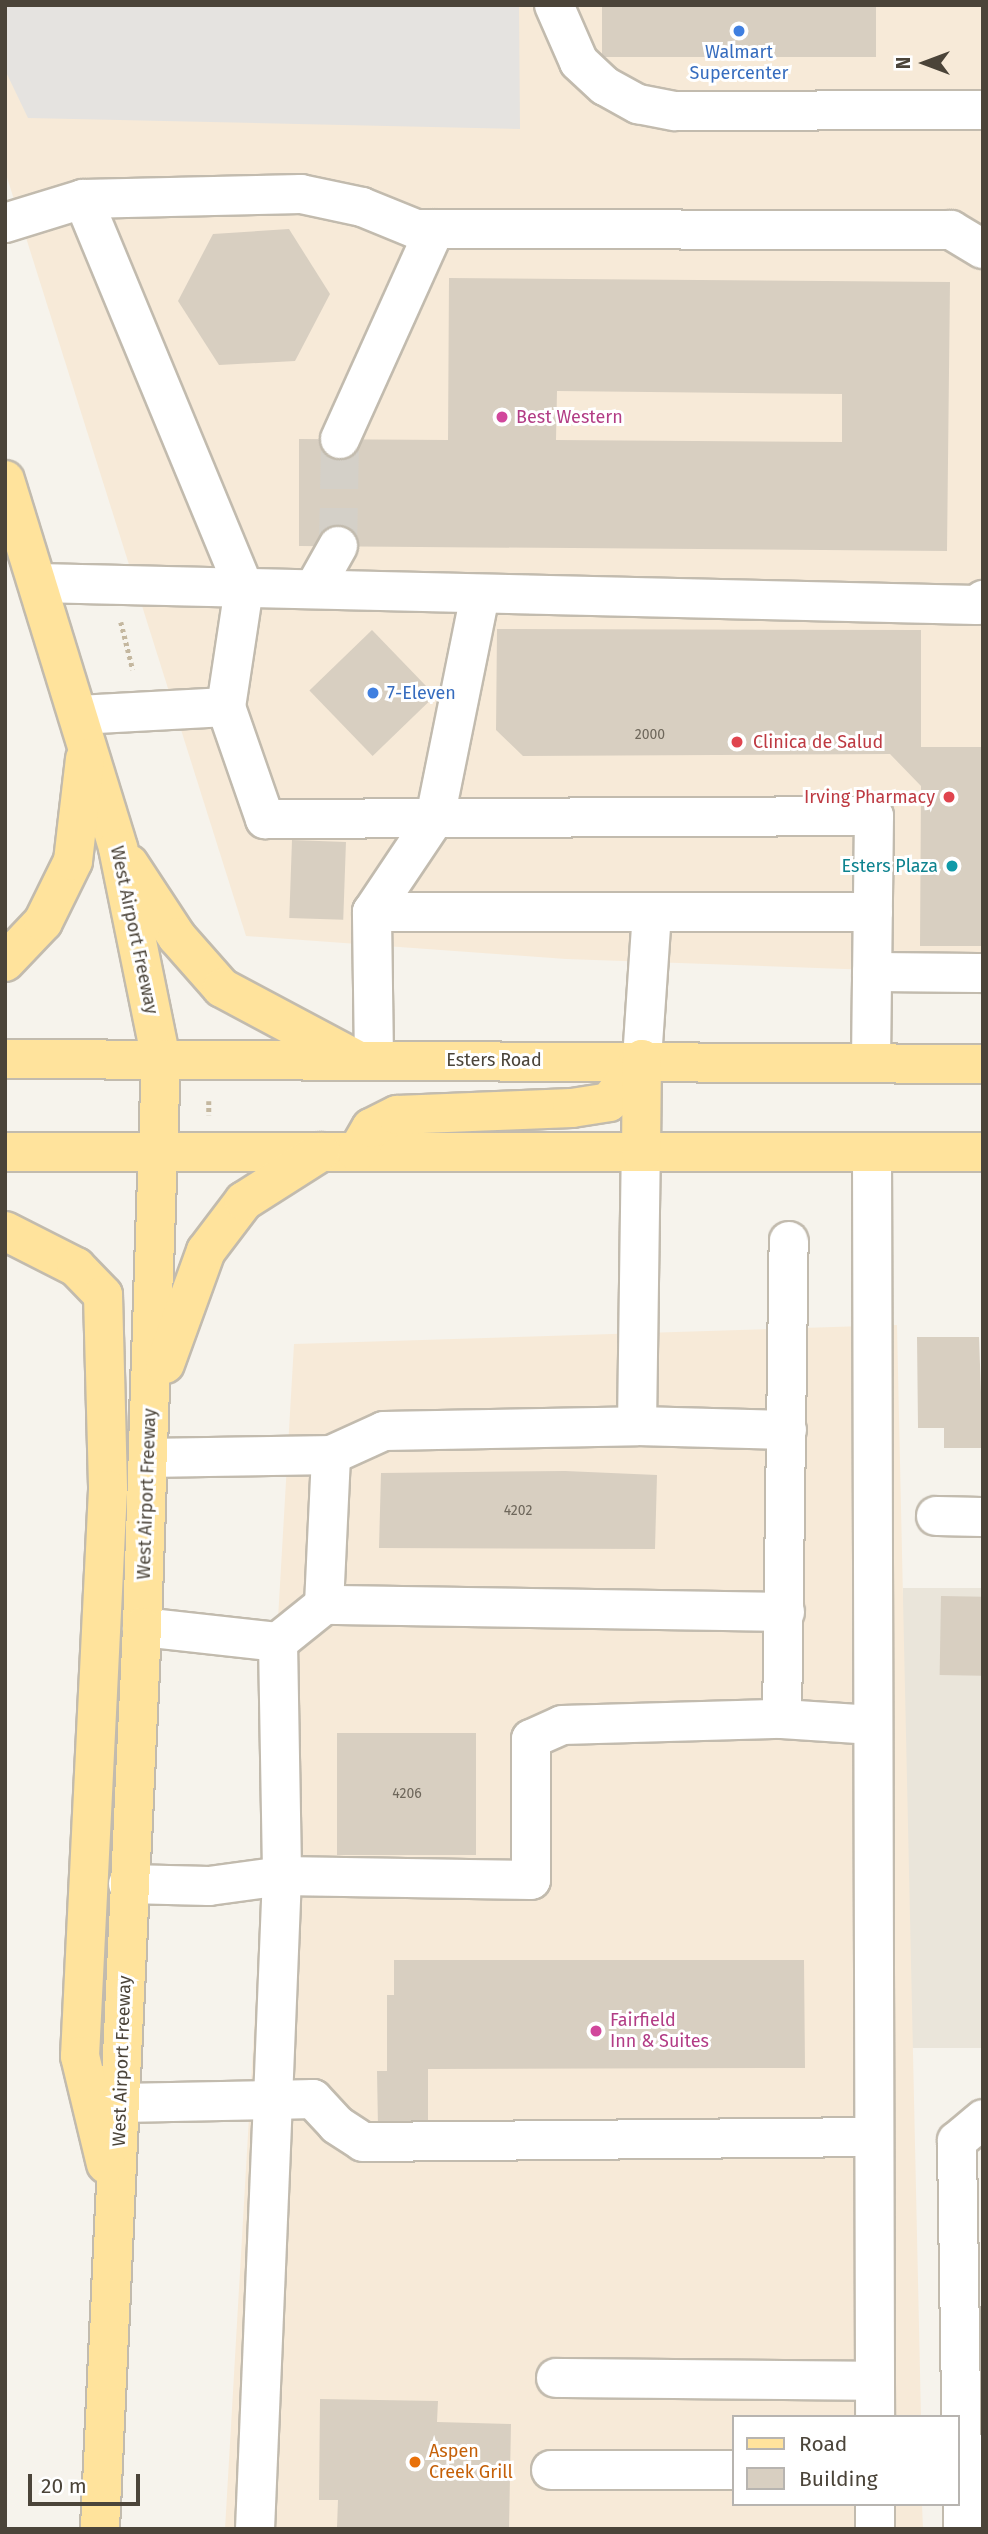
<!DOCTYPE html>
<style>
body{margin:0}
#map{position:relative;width:988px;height:2534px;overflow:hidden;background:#f6f3ec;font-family:"Fira Sans",sans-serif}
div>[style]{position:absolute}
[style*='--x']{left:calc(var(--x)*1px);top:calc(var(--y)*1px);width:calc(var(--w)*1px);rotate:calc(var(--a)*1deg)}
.residential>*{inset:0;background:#eae5da;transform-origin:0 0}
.commercial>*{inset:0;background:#f7ead8}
.parking>*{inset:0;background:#e5e3e0}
.building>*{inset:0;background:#d8cfc1;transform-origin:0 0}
.minor-tunnel>*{height:38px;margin-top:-19px;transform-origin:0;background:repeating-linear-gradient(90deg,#d4d0c8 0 38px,transparent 0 57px)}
.path>*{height:4.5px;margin-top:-2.25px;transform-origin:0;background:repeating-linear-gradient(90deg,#c4b79f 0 3.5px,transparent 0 7px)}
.roads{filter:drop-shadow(2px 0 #c2bbae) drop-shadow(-2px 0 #c2bbae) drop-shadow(0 2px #c2bbae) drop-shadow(0 -2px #c2bbae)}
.minor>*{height:38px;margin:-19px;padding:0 19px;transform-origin:19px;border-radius:19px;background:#fff}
.major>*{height:38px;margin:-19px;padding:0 19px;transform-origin:19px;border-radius:19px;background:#ffe39c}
.dots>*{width:19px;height:19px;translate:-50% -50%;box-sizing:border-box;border:4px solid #fff;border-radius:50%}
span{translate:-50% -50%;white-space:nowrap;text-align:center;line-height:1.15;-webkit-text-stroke:6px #fff;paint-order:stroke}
.number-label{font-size:14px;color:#6e675b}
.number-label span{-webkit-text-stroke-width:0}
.shop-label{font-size:18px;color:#366cbe}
.left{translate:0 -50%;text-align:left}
.hotel-label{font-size:18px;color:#b23c85}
.health-label{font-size:18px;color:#be3a42}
.right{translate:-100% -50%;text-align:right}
.culture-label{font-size:18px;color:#0d838f}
.street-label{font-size:18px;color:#4b4439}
.food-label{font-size:18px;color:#c56008}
.frame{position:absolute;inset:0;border:7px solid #4b4439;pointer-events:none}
.legend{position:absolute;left:732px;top:2415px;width:228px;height:91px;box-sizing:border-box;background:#fff;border:2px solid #b7b4b0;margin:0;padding:9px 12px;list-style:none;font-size:21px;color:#4b4439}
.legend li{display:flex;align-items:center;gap:14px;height:35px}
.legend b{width:35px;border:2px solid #b7b4b0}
.north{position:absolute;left:890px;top:28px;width:70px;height:70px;-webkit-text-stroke:5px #fff;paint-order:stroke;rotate:270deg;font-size:19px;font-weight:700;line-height:28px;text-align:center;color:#4b4439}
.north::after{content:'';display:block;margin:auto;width:24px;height:32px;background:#4b4439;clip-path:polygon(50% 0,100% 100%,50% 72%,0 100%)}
.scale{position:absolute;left:28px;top:2474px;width:112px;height:32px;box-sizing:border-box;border:4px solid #4b4439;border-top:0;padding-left:9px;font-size:21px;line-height:24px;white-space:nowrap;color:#4b4439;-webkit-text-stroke:5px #fff;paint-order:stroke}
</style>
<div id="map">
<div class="residential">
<i style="left:983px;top:1588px;width:460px;height:80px;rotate:90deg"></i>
</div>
<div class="commercial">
<i style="clip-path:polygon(5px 5px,983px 5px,983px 974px,566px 959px,246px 936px,5px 171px)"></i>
<i style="clip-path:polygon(897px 1325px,921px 2417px,734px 2417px,734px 2504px,922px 2504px,923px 2529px,225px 2529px,294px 1344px)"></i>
</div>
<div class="parking">
<i style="clip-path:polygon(5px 5px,519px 5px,520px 129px,28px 118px,5px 70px)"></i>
</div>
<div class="building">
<i style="left:602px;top:5px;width:274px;height:52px"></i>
<i style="clip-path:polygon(289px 229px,330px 294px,295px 361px,219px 365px,178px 301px,213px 234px)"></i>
<i style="clip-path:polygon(evenodd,449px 278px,950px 282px,947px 551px,299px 546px,299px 439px,448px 440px,449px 278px,557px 391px,842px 394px,842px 442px,556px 440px,557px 391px)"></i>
<i style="clip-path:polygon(497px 629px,921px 630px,921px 747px,983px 747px,983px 946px,920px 946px,921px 786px,890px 754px,523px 756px,496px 730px)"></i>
<i style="left:372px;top:630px;width:91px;height:87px;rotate:46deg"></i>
<i style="left:292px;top:840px;width:54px;height:78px;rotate:2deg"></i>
<i style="clip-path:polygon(917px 1337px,979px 1337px,983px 1448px,944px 1448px,944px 1428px,918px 1428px)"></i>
<i style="clip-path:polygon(565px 1471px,657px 1475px,655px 1549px,379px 1548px,381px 1473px)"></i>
<i style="left:941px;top:1596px;width:42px;height:79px;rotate:1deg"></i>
<i style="left:337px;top:1733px;width:139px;height:122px"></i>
<i style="clip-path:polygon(394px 1960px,804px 1960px,805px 2068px,428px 2069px,428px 2128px,378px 2128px,377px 2071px,387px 2071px,387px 1995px,394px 1995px)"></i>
<i style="clip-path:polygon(320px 2399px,438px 2401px,437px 2422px,511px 2424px,509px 2529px,337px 2527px,338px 2500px,319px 2500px)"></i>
</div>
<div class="minor-tunnel">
<i style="--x:338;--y:546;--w:107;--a:-88.9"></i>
</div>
<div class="path">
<i style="--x:121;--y:622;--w:49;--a:76"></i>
<i style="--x:209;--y:1101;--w:14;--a:90"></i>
</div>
<div class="roads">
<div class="minor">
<i style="--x:554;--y:5;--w:62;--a:66.3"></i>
<i style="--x:579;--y:62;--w:35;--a:43"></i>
<i style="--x:605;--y:86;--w:38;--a:29"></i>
<i style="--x:638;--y:104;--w:38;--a:11"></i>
<i style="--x:675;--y:111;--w:308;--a:-0.2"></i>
<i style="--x:83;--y:199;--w:421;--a:67.5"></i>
<i style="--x:244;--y:588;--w:120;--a:98.6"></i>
<i style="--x:226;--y:707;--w:119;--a:70.8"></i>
<i style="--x:265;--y:819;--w:609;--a:-0.28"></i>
<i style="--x:874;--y:816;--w:246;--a:90.7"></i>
<i style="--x:5;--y:223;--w:82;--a:-17.1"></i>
<i style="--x:83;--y:199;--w:218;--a:-1.3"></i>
<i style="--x:301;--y:194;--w:62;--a:12"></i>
<i style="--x:362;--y:207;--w:58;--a:22.2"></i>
<i style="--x:416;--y:229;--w:535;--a:0.11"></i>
<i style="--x:951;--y:230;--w:37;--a:31"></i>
<i style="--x:340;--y:439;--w:230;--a:-65.7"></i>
<i style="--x:38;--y:583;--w:939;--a:1.34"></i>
<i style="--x:977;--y:605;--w:8;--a:-40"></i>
<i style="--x:315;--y:587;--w:47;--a:-60.7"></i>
<i style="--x:79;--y:715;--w:147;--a:-3.1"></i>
<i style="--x:372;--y:912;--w:501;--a:0"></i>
<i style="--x:872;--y:972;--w:111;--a:0.5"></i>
<i style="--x:642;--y:1059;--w:147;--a:-86.1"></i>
<i style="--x:374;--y:1060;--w:148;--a:-90.8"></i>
<i style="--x:372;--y:912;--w:113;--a:-56.2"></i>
<i style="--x:435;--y:818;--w:228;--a:-78.6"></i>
<i style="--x:872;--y:1152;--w:1265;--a:89.86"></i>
<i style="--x:637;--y:1426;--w:274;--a:-89.2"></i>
<i style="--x:149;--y:1458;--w:182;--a:-0.9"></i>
<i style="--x:936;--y:1516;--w:47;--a:1.2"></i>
<i style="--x:324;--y:1605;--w:150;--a:-87.3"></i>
<i style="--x:331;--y:1455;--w:58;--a:-24.4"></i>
<i style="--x:384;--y:1431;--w:253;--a:-1.1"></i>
<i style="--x:637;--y:1426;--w:150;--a:1.5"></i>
<i style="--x:785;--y:1612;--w:461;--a:-179.1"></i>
<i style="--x:324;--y:1605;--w:59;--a:141.2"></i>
<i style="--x:278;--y:1642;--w:234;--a:89"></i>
<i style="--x:282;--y:1876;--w:224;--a:92.3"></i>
<i style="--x:273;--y:2100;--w:40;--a:-1.4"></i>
<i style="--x:313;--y:2099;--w:35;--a:47"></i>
<i style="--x:337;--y:2125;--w:31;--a:33"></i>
<i style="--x:363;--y:2142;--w:509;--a:-0.56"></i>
<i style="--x:142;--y:1627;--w:137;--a:6.3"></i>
<i style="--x:782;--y:1719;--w:478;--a:-89.2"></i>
<i style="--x:128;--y:1884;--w:81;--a:1.4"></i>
<i style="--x:209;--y:1886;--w:74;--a:-7.8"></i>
<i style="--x:282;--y:1876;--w:249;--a:0.9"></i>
<i style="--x:531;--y:1880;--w:141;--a:-90"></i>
<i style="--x:531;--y:1739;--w:34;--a:-24"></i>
<i style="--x:562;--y:1725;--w:220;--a:-1.6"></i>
<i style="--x:782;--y:1719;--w:91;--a:3.8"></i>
<i style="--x:121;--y:2103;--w:152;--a:-1.1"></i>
<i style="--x:273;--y:2100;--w:429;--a:92.4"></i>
<i style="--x:556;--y:2378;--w:318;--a:0.5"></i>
<i style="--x:551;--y:2470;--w:183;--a:0"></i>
<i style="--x:875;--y:2529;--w:25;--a:-90"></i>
<i style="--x:963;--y:2529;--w:388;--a:-90.9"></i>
<i style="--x:957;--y:2141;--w:34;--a:-40"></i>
</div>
<div class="major">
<i style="--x:5;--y:480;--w:385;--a:72.9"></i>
<i style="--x:118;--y:848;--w:215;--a:78.5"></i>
<i style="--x:161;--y:1059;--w:568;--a:91.92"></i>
<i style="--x:142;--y:1627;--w:903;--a:92.67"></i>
<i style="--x:129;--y:864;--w:87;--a:56.7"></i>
<i style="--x:177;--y:937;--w:68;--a:48.6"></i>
<i style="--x:222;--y:988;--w:149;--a:28.1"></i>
<i style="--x:5;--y:962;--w:55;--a:-46.5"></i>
<i style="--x:43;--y:922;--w:68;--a:-63.8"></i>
<i style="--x:73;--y:861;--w:103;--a:-83.3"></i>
<i style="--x:5;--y:1059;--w:978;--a:0.29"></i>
<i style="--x:5;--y:1152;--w:978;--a:0"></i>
<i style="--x:357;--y:1152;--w:28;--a:-60"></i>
<i style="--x:371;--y:1128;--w:29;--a:-27"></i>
<i style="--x:397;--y:1115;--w:175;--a:-2.3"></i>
<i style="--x:572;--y:1108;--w:37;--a:-9"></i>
<i style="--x:609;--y:1102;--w:54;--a:-52.5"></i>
<i style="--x:641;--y:1152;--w:93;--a:-89.4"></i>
<i style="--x:5;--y:1231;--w:80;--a:26.9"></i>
<i style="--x:76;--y:1267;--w:39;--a:46"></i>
<i style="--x:103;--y:1295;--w:195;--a:88.5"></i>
<i style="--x:108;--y:1490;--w:567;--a:92.83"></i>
<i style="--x:80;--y:2056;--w:111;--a:76.5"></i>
<i style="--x:165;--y:1364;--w:120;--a:-70.1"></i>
<i style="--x:206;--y:1251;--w:63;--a:-52.8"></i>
<i style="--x:244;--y:1201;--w:91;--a:-32.5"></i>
</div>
</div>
<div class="dots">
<i style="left:739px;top:31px;background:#3f7fe0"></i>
<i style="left:502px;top:417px;background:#d1479c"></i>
<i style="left:373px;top:693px;background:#3f7fe0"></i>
<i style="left:737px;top:742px;background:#e0444e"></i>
<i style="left:949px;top:797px;background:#e0444e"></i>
<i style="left:952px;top:866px;background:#0f9aa8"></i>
<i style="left:596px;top:2031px;background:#d1479c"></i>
<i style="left:415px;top:2462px;background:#e8710a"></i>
</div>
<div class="number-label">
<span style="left:650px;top:735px">2000</span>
<span style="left:518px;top:1511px">4202</span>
<span style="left:407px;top:1794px">4206</span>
</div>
<div class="shop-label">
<span style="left:739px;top:63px">Walmart<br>Supercenter</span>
<span class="left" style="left:387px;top:693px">7-Eleven</span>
</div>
<div class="hotel-label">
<span class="left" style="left:516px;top:417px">Best Western</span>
<span class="left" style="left:610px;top:2031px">Fairfield<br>Inn &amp; Suites</span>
</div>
<div class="health-label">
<span class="left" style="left:753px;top:742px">Clinica de Salud</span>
<span class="right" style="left:935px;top:797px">Irving Pharmacy</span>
</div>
<div class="culture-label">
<span class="right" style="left:938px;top:866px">Esters Plaza</span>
</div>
<div class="street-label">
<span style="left:134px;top:930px;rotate:78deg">West Airport Freeway</span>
<span style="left:494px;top:1060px">Esters Road</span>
<span style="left:147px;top:1494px;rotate:-88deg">West Airport Freeway</span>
<span style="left:122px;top:2061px;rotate:-88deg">West Airport Freeway</span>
</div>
<div class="food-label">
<span class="left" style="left:429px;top:2462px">Aspen<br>Creek Grill</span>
</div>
<div class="frame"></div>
<ul class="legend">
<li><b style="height:9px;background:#ffe39c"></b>Road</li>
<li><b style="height:19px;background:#d8cfc1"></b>Building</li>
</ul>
<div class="north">N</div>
<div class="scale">20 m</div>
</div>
